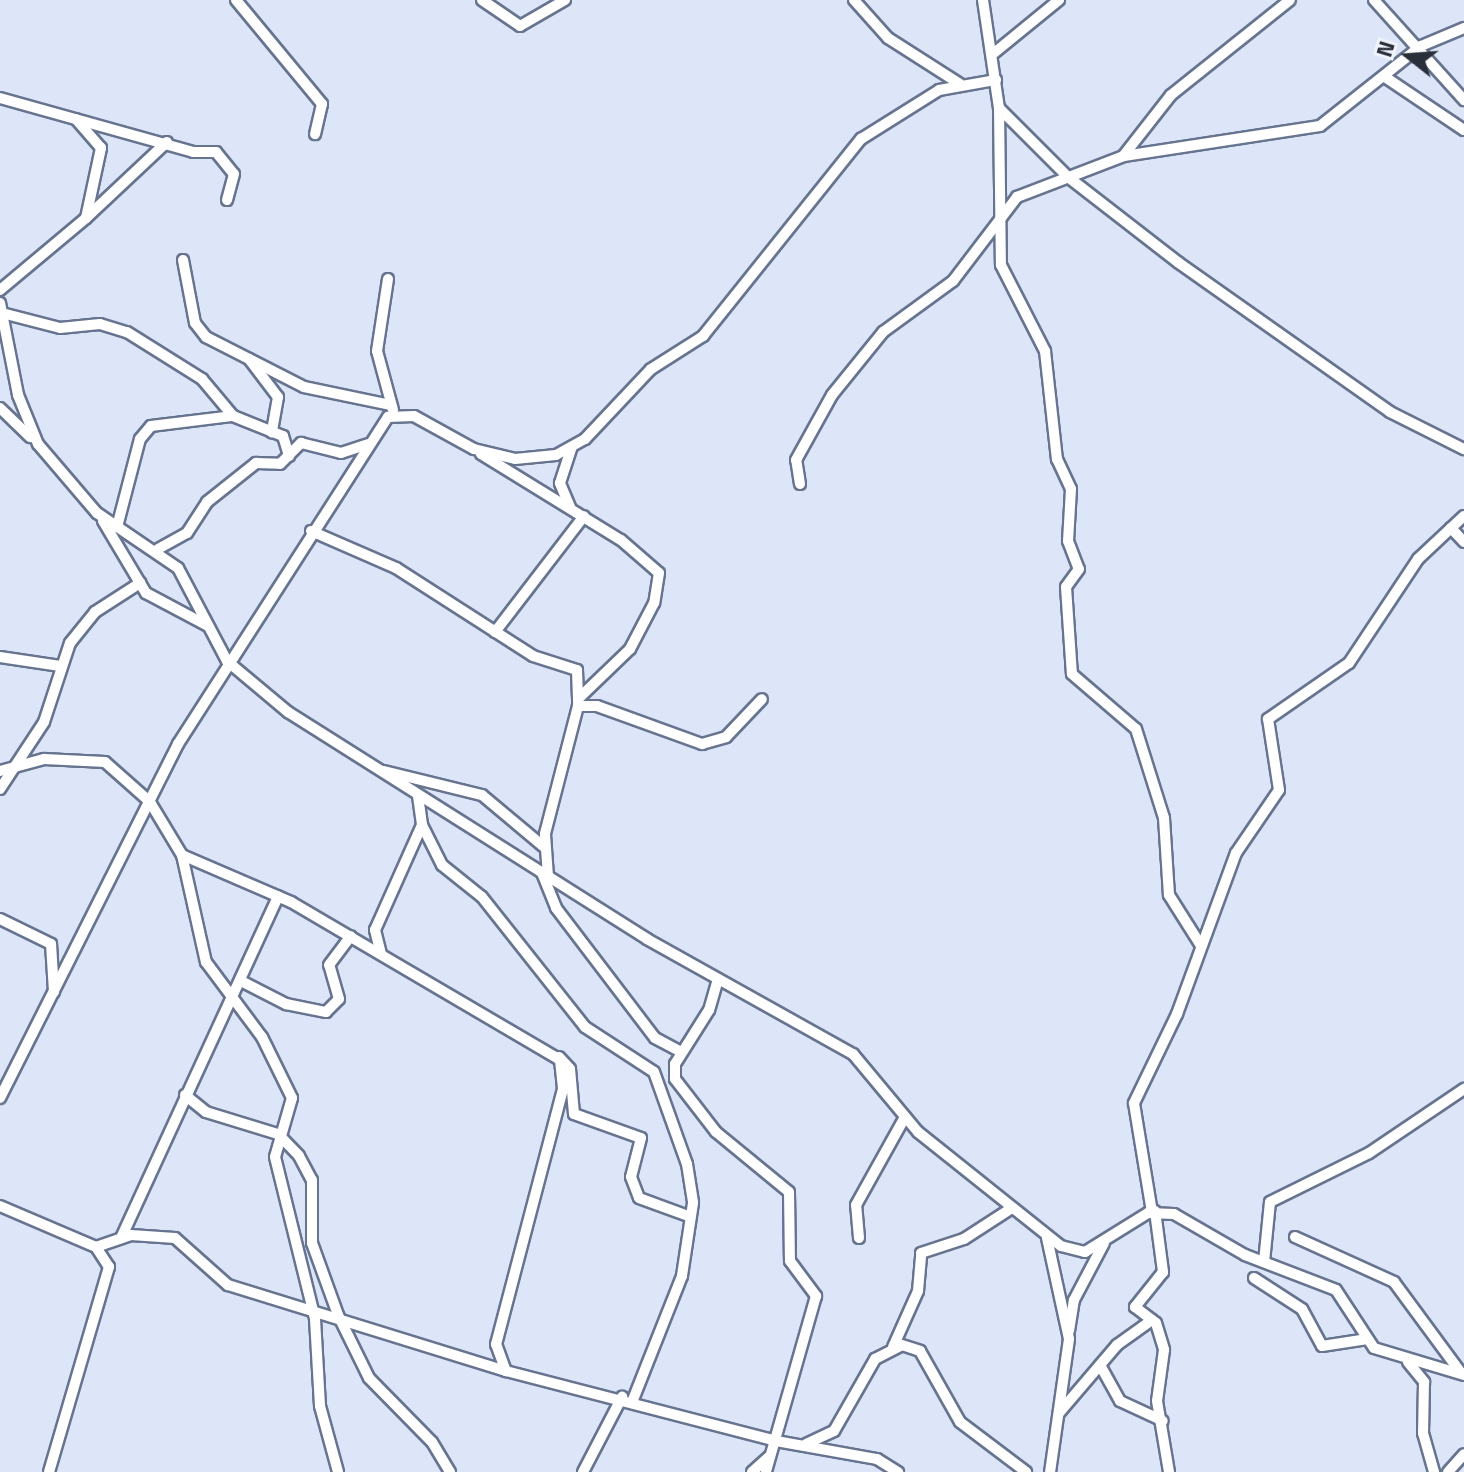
<!DOCTYPE html>
<style>
body{margin:0}
#map{position:relative;width:1464px;height:1472px;overflow:hidden;background:#dde6f9;font-family:"Titillium Web",sans-serif}
div>[style]{position:absolute}
[style*='--x']{left:calc(var(--x)*1px);top:calc(var(--y)*1px);width:calc(var(--w)*1px);rotate:calc(var(--a)*1deg)}
.roads{filter:drop-shadow(2px 0 #677490) drop-shadow(-2px 0 #677490) drop-shadow(0 2px #677490) drop-shadow(0 -2px #677490)}
.street>*{height:10px;margin:-5px;padding:0 5px;transform-origin:5px;border-radius:5px;background:#fff}
span{translate:-50% -50%;white-space:nowrap;text-align:center;line-height:1.15;-webkit-text-stroke:6px #f0f3fa;paint-order:stroke}
.north{position:absolute;left:1368px;top:16px;width:80px;height:80px;-webkit-text-stroke:6px #f0f3fa;paint-order:stroke;rotate:287deg;font-size:22px;font-weight:700;line-height:32px;text-align:center;color:#292f3b}
.north::after{content:'';display:block;margin:auto;width:28px;height:36px;background:#292f3b;clip-path:polygon(50% 0,100% 100%,50% 72%,0 100%)}
</style>
<div id="map">
<div class="roads">
<div class="street">
<i style="--x:236;--y:0;--w:135;--a:50.4"></i>
<i style="--x:322;--y:104;--w:31;--a:103"></i>
<i style="--x:482;--y:0;--w:46;--a:34.4"></i>
<i style="--x:520;--y:26;--w:52;--a:-30"></i>
<i style="--x:854;--y:0;--w:51;--a:48.2"></i>
<i style="--x:888;--y:38;--w:85;--a:32.6"></i>
<i style="--x:983;--y:0;--w:109;--a:81.6"></i>
<i style="--x:999;--y:108;--w:157;--a:89.3"></i>
<i style="--x:1001;--y:265;--w:97;--a:62.9"></i>
<i style="--x:1045;--y:351;--w:109;--a:83.7"></i>
<i style="--x:1057;--y:459;--w:33;--a:65"></i>
<i style="--x:1071;--y:489;--w:52;--a:93.3"></i>
<i style="--x:1068;--y:541;--w:30;--a:69"></i>
<i style="--x:1079;--y:569;--w:22;--a:126"></i>
<i style="--x:1066;--y:587;--w:87;--a:86.1"></i>
<i style="--x:1072;--y:674;--w:84;--a:40.7"></i>
<i style="--x:1136;--y:729;--w:93;--a:72.5"></i>
<i style="--x:1164;--y:818;--w:77;--a:86.3"></i>
<i style="--x:1169;--y:895;--w:58;--a:57.7"></i>
<i style="--x:1374;--y:0;--w:135;--a:48"></i>
<i style="--x:994;--y:53;--w:84;--a:-39.2"></i>
<i style="--x:1385;--y:77;--w:95;--a:33.9"></i>
<i style="--x:0;--y:98;--w:200;--a:15.6"></i>
<i style="--x:193;--y:152;--w:23;--a:0"></i>
<i style="--x:216;--y:152;--w:28;--a:51"></i>
<i style="--x:234;--y:174;--w:27;--a:105"></i>
<i style="--x:999;--y:108;--w:98;--a:45"></i>
<i style="--x:1068;--y:177;--w:140;--a:37.8"></i>
<i style="--x:1179;--y:263;--w:258;--a:35.2"></i>
<i style="--x:1390;--y:412;--w:83;--a:26.6"></i>
<i style="--x:1124;--y:155;--w:76;--a:-51.9"></i>
<i style="--x:1171;--y:95;--w:152;--a:-38.6"></i>
<i style="--x:86;--y:218;--w:111;--a:-43.2"></i>
<i style="--x:183;--y:260;--w:64;--a:79.2"></i>
<i style="--x:195;--y:323;--w:18;--a:52"></i>
<i style="--x:206;--y:337;--w:110;--a:27"></i>
<i style="--x:304;--y:387;--w:89;--a:11.7"></i>
<i style="--x:388;--y:279;--w:73;--a:98.7"></i>
<i style="--x:377;--y:351;--w:61;--a:74.8"></i>
<i style="--x:0;--y:290;--w:112;--a:-39.9"></i>
<i style="--x:86;--y:218;--w:72;--a:-77.9"></i>
<i style="--x:101;--y:148;--w:38;--a:-131"></i>
<i style="--x:0;--y:303;--w:94;--a:78.9"></i>
<i style="--x:18;--y:395;--w:53;--a:67.8"></i>
<i style="--x:38;--y:444;--w:91;--a:49.5"></i>
<i style="--x:97;--y:513;--w:98;--a:34.2"></i>
<i style="--x:178;--y:568;--w:105;--a:62.2"></i>
<i style="--x:227;--y:661;--w:80;--a:39.9"></i>
<i style="--x:288;--y:712;--w:425;--a:32.3"></i>
<i style="--x:647;--y:939;--w:236;--a:29.2"></i>
<i style="--x:853;--y:1054;--w:102;--a:50.2"></i>
<i style="--x:918;--y:1132;--w:183;--a:38.6"></i>
<i style="--x:1061;--y:1246;--w:25;--a:14"></i>
<i style="--x:1085;--y:1252;--w:74;--a:-31.8"></i>
<i style="--x:1148;--y:1213;--w:26;--a:2"></i>
<i style="--x:1174;--y:1214;--w:82;--a:30"></i>
<i style="--x:1245;--y:1255;--w:97;--a:21"></i>
<i style="--x:1336;--y:1290;--w:69;--a:56.8"></i>
<i style="--x:1374;--y:1348;--w:94;--a:16.7"></i>
<i style="--x:2;--y:313;--w:60;--a:14.5"></i>
<i style="--x:60;--y:328;--w:40;--a:-5.7"></i>
<i style="--x:100;--y:324;--w:28;--a:17"></i>
<i style="--x:127;--y:332;--w:89;--a:32.1"></i>
<i style="--x:202;--y:379;--w:48;--a:50"></i>
<i style="--x:249;--y:359;--w:48;--a:52.7"></i>
<i style="--x:278;--y:397;--w:36;--a:100"></i>
<i style="--x:0;--y:408;--w:42;--a:44"></i>
<i style="--x:481;--y:454;--w:164;--a:31.6"></i>
<i style="--x:621;--y:540;--w:50;--a:41"></i>
<i style="--x:659;--y:573;--w:30;--a:99"></i>
<i style="--x:654;--y:603;--w:52;--a:117.6"></i>
<i style="--x:630;--y:649;--w:72;--a:136.1"></i>
<i style="--x:800;--y:484;--w:24;--a:-99"></i>
<i style="--x:796;--y:460;--w:74;--a:-61"></i>
<i style="--x:832;--y:395;--w:81;--a:-51"></i>
<i style="--x:883;--y:332;--w:87;--a:-36.1"></i>
<i style="--x:953;--y:281;--w:106;--a:-52.7"></i>
<i style="--x:1017;--y:197;--w:115;--a:-21"></i>
<i style="--x:1124;--y:156;--w:198;--a:-8.7"></i>
<i style="--x:1320;--y:126;--w:129;--a:-38.4"></i>
<i style="--x:1421;--y:46;--w:47;--a:-22.7"></i>
<i style="--x:570;--y:507;--w:26;--a:-113"></i>
<i style="--x:560;--y:483;--w:38;--a:-72"></i>
<i style="--x:103;--y:521;--w:84;--a:59.2"></i>
<i style="--x:146;--y:593;--w:70;--a:28"></i>
<i style="--x:117;--y:527;--w:91;--a:-75.4"></i>
<i style="--x:140;--y:439;--w:17;--a:-50"></i>
<i style="--x:151;--y:426;--w:83;--a:-7"></i>
<i style="--x:233;--y:416;--w:54;--a:21.8"></i>
<i style="--x:283;--y:436;--w:21;--a:73"></i>
<i style="--x:1451;--y:528;--w:19;--a:47"></i>
<i style="--x:311;--y:531;--w:93;--a:23.5"></i>
<i style="--x:396;--y:568;--w:163;--a:32.7"></i>
<i style="--x:533;--y:656;--w:46;--a:17.7"></i>
<i style="--x:577;--y:670;--w:36;--a:88"></i>
<i style="--x:578;--y:706;--w:132;--a:104.5"></i>
<i style="--x:545;--y:834;--w:43;--a:86"></i>
<i style="--x:158;--y:549;--w:33;--a:-29"></i>
<i style="--x:187;--y:533;--w:37;--a:-57"></i>
<i style="--x:207;--y:502;--w:63;--a:-38.5"></i>
<i style="--x:256;--y:463;--w:24;--a:2"></i>
<i style="--x:280;--y:464;--w:30;--a:-45"></i>
<i style="--x:301;--y:443;--w:41;--a:14"></i>
<i style="--x:341;--y:453;--w:28;--a:-18"></i>
<i style="--x:495;--y:632;--w:146;--a:-52.5"></i>
<i style="--x:0;--y:657;--w:61;--a:8.5"></i>
<i style="--x:578;--y:706;--w:19;--a:0"></i>
<i style="--x:597;--y:706;--w:112;--a:19.9"></i>
<i style="--x:702;--y:744;--w:25;--a:-16"></i>
<i style="--x:726;--y:737;--w:52;--a:-46.5"></i>
<i style="--x:0;--y:771;--w:46;--a:-15.3"></i>
<i style="--x:44;--y:759;--w:61;--a:2.8"></i>
<i style="--x:105;--y:762;--w:60;--a:41.6"></i>
<i style="--x:150;--y:802;--w:62;--a:58.9"></i>
<i style="--x:182;--y:855;--w:119;--a:23.3"></i>
<i style="--x:291;--y:902;--w:312;--a:30.4"></i>
<i style="--x:560;--y:1060;--w:29;--a:84"></i>
<i style="--x:563;--y:1089;--w:264;--a:104.7"></i>
<i style="--x:496;--y:1344;--w:29;--a:70"></i>
<i style="--x:384;--y:771;--w:101;--a:13.8"></i>
<i style="--x:482;--y:795;--w:80;--a:39.9"></i>
<i style="--x:0;--y:789;--w:80;--a:-56.7"></i>
<i style="--x:44;--y:722;--w:83;--a:-71.8"></i>
<i style="--x:70;--y:643;--w:40;--a:-51"></i>
<i style="--x:95;--y:612;--w:54;--a:-32.8"></i>
<i style="--x:418;--y:796;--w:29;--a:82"></i>
<i style="--x:422;--y:825;--w:45;--a:63.4"></i>
<i style="--x:442;--y:865;--w:51;--a:38.7"></i>
<i style="--x:482;--y:897;--w:166;--a:51.6"></i>
<i style="--x:585;--y:1027;--w:82;--a:33.1"></i>
<i style="--x:654;--y:1072;--w:98;--a:70.3"></i>
<i style="--x:687;--y:1164;--w:39;--a:81"></i>
<i style="--x:693;--y:1203;--w:74;--a:98.6"></i>
<i style="--x:682;--y:1276;--w:133;--a:111.6"></i>
<i style="--x:182;--y:855;--w:110;--a:77.4"></i>
<i style="--x:206;--y:962;--w:94;--a:53.3"></i>
<i style="--x:262;--y:1037;--w:68;--a:63.8"></i>
<i style="--x:292;--y:1098;--w:61;--a:106.1"></i>
<i style="--x:275;--y:1157;--w:167;--a:76.1"></i>
<i style="--x:315;--y:1319;--w:87;--a:86.7"></i>
<i style="--x:320;--y:1406;--w:68;--a:74.7"></i>
<i style="--x:542;--y:873;--w:38;--a:68"></i>
<i style="--x:556;--y:908;--w:163;--a:52.7"></i>
<i style="--x:655;--y:1038;--w:30;--a:28"></i>
<i style="--x:0;--y:919;--w:57;--a:26.1"></i>
<i style="--x:51;--y:944;--w:48;--a:86.4"></i>
<i style="--x:381;--y:954;--w:25;--a:-104"></i>
<i style="--x:375;--y:930;--w:115;--a:-65.9"></i>
<i style="--x:718;--y:979;--w:32;--a:106"></i>
<i style="--x:709;--y:1010;--w:64;--a:122.2"></i>
<i style="--x:675;--y:1064;--w:15;--a:90"></i>
<i style="--x:675;--y:1079;--w:67;--a:52.3"></i>
<i style="--x:716;--y:1132;--w:94;--a:39.4"></i>
<i style="--x:789;--y:1192;--w:69;--a:89.2"></i>
<i style="--x:790;--y:1261;--w:44;--a:53.4"></i>
<i style="--x:816;--y:1296;--w:183;--a:105.9"></i>
<i style="--x:241;--y:981;--w:51;--a:27.1"></i>
<i style="--x:286;--y:1004;--w:41;--a:11.3"></i>
<i style="--x:326;--y:1012;--w:18;--a:-45"></i>
<i style="--x:339;--y:999;--w:35;--a:-106"></i>
<i style="--x:329;--y:965;--w:36;--a:-53"></i>
<i style="--x:559;--y:1057;--w:16;--a:47"></i>
<i style="--x:570;--y:1069;--w:45;--a:84.9"></i>
<i style="--x:574;--y:1114;--w:71;--a:19.7"></i>
<i style="--x:641;--y:1138;--w:40;--a:104.4"></i>
<i style="--x:631;--y:1177;--w:22;--a:69"></i>
<i style="--x:639;--y:1198;--w:55;--a:20.1"></i>
<i style="--x:185;--y:1095;--w:27;--a:39"></i>
<i style="--x:206;--y:1112;--w:75;--a:17"></i>
<i style="--x:278;--y:1134;--w:30;--a:46"></i>
<i style="--x:299;--y:1156;--w:27;--a:62"></i>
<i style="--x:312;--y:1180;--w:63;--a:90"></i>
<i style="--x:312;--y:1243;--w:77;--a:70.1"></i>
<i style="--x:338;--y:1315;--w:70;--a:63.8"></i>
<i style="--x:369;--y:1378;--w:90;--a:45.5"></i>
<i style="--x:432;--y:1442;--w:35;--a:59"></i>
<i style="--x:0;--y:1098;--w:396;--a:-63.3"></i>
<i style="--x:178;--y:744;--w:389;--a:-57.3"></i>
<i style="--x:388;--y:417;--w:26;--a:-2"></i>
<i style="--x:414;--y:416;--w:68;--a:28.8"></i>
<i style="--x:474;--y:449;--w:42;--a:13.7"></i>
<i style="--x:515;--y:459;--w:41;--a:-5.6"></i>
<i style="--x:556;--y:455;--w:33;--a:-29"></i>
<i style="--x:585;--y:439;--w:96;--a:-46.7"></i>
<i style="--x:651;--y:369;--w:62;--a:-32.4"></i>
<i style="--x:703;--y:336;--w:253;--a:-51.3"></i>
<i style="--x:861;--y:139;--w:92;--a:-32.1"></i>
<i style="--x:939;--y:90;--w:58;--a:-10"></i>
<i style="--x:0;--y:1206;--w:104;--a:23.1"></i>
<i style="--x:96;--y:1247;--w:37;--a:-19"></i>
<i style="--x:131;--y:1235;--w:44;--a:3.9"></i>
<i style="--x:175;--y:1238;--w:71;--a:41.6"></i>
<i style="--x:228;--y:1285;--w:291;--a:17.2"></i>
<i style="--x:506;--y:1371;--w:279;--a:14.5"></i>
<i style="--x:776;--y:1441;--w:103;--a:10.1"></i>
<i style="--x:877;--y:1459;--w:25;--a:32"></i>
<i style="--x:1155;--y:1211;--w:62;--a:82.5"></i>
<i style="--x:1163;--y:1272;--w:45;--a:128.7"></i>
<i style="--x:1135;--y:1307;--w:26;--a:37"></i>
<i style="--x:1156;--y:1323;--w:28;--a:73"></i>
<i style="--x:1164;--y:1350;--w:51;--a:97.8"></i>
<i style="--x:1157;--y:1401;--w:72;--a:80.4"></i>
<i style="--x:1152;--y:1212;--w:110;--a:-99.4"></i>
<i style="--x:1134;--y:1103;--w:99;--a:-64.2"></i>
<i style="--x:1177;--y:1014;--w:171;--a:-69.9"></i>
<i style="--x:1236;--y:853;--w:76;--a:-55.7"></i>
<i style="--x:1279;--y:790;--w:72;--a:-98.8"></i>
<i style="--x:1268;--y:719;--w:98;--a:-34.7"></i>
<i style="--x:1349;--y:663;--w:125;--a:-56.4"></i>
<i style="--x:1418;--y:559;--w:63;--a:-43.1"></i>
<i style="--x:1295;--y:1237;--w:109;--a:24.4"></i>
<i style="--x:1394;--y:1282;--w:113;--a:53.6"></i>
<i style="--x:121;--y:1238;--w:376;--a:-65.3"></i>
<i style="--x:859;--y:1238;--w:33;--a:-95"></i>
<i style="--x:856;--y:1205;--w:101;--a:-60.9"></i>
<i style="--x:1047;--y:1238;--w:103;--a:77.7"></i>
<i style="--x:1069;--y:1339;--w:134;--a:98.1"></i>
<i style="--x:1264;--y:1262;--w:60;--a:-84.3"></i>
<i style="--x:1270;--y:1202;--w:110;--a:-26.3"></i>
<i style="--x:1369;--y:1153;--w:115;--a:-34"></i>
<i style="--x:1254;--y:1278;--w:57;--a:32.9"></i>
<i style="--x:1302;--y:1309;--w:42;--a:61.6"></i>
<i style="--x:1322;--y:1346;--w:46;--a:-8.8"></i>
<i style="--x:1069;--y:1331;--w:31;--a:-81"></i>
<i style="--x:1074;--y:1300;--w:64;--a:-62.2"></i>
<i style="--x:893;--y:1347;--w:61;--a:-65.9"></i>
<i style="--x:918;--y:1291;--w:38;--a:-85"></i>
<i style="--x:921;--y:1253;--w:45;--a:-18"></i>
<i style="--x:964;--y:1239;--w:57;--a:-32.9"></i>
<i style="--x:1408;--y:1362;--w:26;--a:51"></i>
<i style="--x:1424;--y:1382;--w:51;--a:91.1"></i>
<i style="--x:1423;--y:1433;--w:41;--a:74.2"></i>
<i style="--x:1100;--y:1365;--w:41;--a:60.9"></i>
<i style="--x:1120;--y:1401;--w:47;--a:24.9"></i>
<i style="--x:1059;--y:1413;--w:89;--a:-49.5"></i>
<i style="--x:1117;--y:1345;--w:43;--a:-35.5"></i>
<i style="--x:806;--y:1444;--w:31;--a:-25"></i>
<i style="--x:834;--y:1431;--w:83;--a:-60.3"></i>
<i style="--x:875;--y:1359;--w:30;--a:-27"></i>
<i style="--x:902;--y:1345;--w:19;--a:18"></i>
<i style="--x:920;--y:1351;--w:81;--a:60.6"></i>
<i style="--x:960;--y:1422;--w:83;--a:37.1"></i>
<i style="--x:49;--y:1472;--w:214;--a:-73.7"></i>
<i style="--x:109;--y:1267;--w:24;--a:-123"></i>
<i style="--x:583;--y:1472;--w:85;--a:-62.5"></i>
<i style="--x:752;--y:1472;--w:24;--a:-42"></i>
<i style="--x:1448;--y:1472;--w:24;--a:-48"></i>
</div>
</div>
<div class="north">N</div>
</div>
